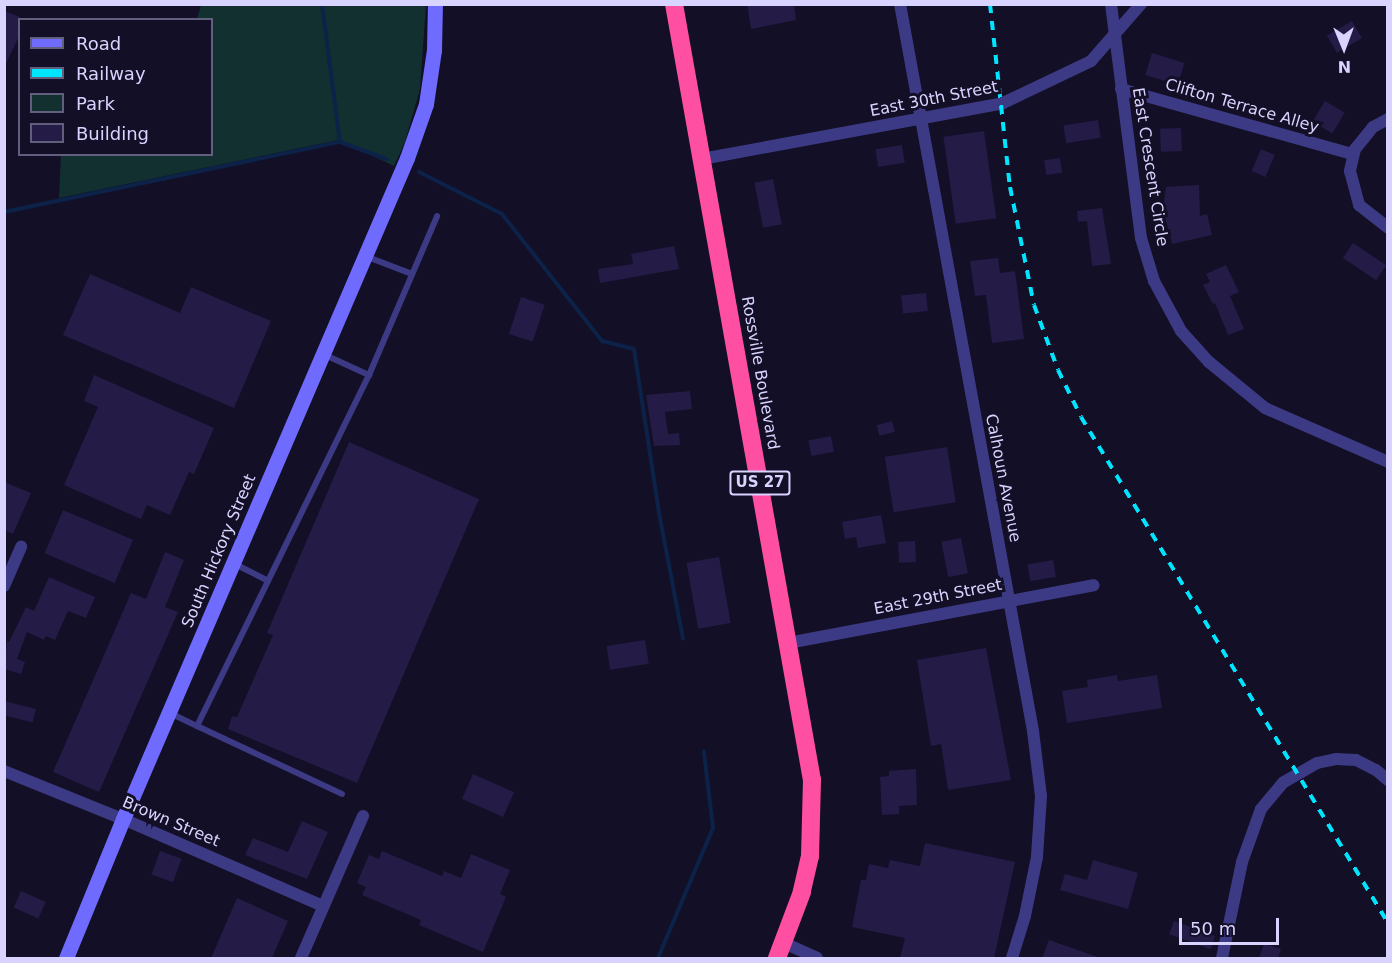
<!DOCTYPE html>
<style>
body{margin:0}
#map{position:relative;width:1392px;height:963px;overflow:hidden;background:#130f26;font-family:"DejaVu Sans",sans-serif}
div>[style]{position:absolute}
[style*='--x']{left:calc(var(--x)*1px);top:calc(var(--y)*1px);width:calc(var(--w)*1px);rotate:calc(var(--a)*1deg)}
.green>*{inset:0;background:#12302f}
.stream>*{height:4px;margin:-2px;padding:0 2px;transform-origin:2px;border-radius:2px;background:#0c2248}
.building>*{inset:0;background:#241b47;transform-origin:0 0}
.lane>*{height:6px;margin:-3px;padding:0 3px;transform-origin:3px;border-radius:3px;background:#3d3a85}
.street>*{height:12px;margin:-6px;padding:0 6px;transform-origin:6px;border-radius:6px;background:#3d3a85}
.secondary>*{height:15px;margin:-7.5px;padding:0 7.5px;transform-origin:7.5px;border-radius:7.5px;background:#6f6bff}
.highway>*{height:18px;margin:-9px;padding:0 9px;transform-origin:9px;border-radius:9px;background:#ff4fa3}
.rail>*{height:4px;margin-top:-2px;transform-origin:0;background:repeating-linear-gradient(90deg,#00e5ff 0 9px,transparent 0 17px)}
span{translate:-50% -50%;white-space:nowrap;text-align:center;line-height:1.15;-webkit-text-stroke:6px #130f26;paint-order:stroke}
.shield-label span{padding:2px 4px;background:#130f26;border:2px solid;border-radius:4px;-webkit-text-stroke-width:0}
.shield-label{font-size:15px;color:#d9d4ff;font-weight:700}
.street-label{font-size:16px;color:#d9d4ff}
.frame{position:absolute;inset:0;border:6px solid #d9d4ff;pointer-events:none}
.legend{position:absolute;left:18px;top:18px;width:195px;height:138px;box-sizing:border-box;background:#130f26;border:2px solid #625e7d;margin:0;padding:8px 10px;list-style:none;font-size:18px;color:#d9d4ff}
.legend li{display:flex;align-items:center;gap:12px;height:30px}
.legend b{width:30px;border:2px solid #625e7d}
.north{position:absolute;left:1314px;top:18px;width:60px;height:60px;-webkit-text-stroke:4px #130f26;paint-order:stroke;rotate:179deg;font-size:16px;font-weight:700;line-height:24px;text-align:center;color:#d9d4ff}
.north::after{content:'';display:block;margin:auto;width:21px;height:27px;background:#d9d4ff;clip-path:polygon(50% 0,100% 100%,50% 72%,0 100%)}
.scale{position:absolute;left:1179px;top:918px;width:100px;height:27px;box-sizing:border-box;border:3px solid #d9d4ff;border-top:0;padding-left:8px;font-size:18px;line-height:21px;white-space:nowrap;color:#d9d4ff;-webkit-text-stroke:4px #130f26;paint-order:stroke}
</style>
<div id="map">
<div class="green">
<i style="clip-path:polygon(201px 5px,426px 5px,420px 89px,405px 142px,394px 166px,339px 140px,59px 198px,61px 155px,212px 154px,212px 20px,197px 19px)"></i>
</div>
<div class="stream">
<i style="--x:322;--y:4;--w:139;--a:82.6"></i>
<i style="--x:419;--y:172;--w:93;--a:26.8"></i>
<i style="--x:502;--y:214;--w:162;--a:51.8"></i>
<i style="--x:602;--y:341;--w:33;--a:14"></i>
<i style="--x:634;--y:349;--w:166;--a:81.3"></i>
<i style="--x:659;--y:513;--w:128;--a:79.2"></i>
<i style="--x:4;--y:212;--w:343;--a:-11.8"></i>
<i style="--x:340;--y:142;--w:50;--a:19.9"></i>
<i style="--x:658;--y:958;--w:141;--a:-67.1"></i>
<i style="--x:713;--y:828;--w:77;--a:-96.8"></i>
</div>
<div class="building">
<i style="clip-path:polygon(747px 4px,794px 4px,796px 20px,751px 29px)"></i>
<i style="clip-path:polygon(4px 11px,20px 17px,20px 34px,4px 68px)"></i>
<i style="left:1352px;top:21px;width:20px;height:29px;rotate:60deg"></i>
<i style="left:1152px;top:53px;width:34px;height:23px;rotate:17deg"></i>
<i style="left:1325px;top:101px;width:23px;height:24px;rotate:31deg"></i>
<i style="left:1098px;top:120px;width:18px;height:35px;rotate:81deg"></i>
<i style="left:1181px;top:128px;width:23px;height:21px;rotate:88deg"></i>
<i style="left:984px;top:131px;width:88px;height:41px;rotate:82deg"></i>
<i style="left:902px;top:145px;width:18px;height:27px;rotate:81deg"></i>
<i style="left:1261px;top:149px;width:15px;height:24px;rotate:23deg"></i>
<i style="left:1060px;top:158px;width:15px;height:16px;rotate:82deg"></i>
<i style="left:773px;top:179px;width:46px;height:19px;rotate:79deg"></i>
<i style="clip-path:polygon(1199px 185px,1200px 216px,1207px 214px,1212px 235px,1172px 244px,1163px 209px,1166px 187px)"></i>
<i style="clip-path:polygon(1102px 208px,1111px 264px,1092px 266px,1087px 221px,1078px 222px,1077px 211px)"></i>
<i style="left:1353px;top:243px;width:40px;height:18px;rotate:34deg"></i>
<i style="clip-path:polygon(674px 246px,679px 269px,600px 283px,598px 269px,633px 264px,631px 254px)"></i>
<i style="clip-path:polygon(998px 258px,1000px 273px,1015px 271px,1024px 339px,992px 343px,986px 295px,975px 296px,970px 261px)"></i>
<i style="clip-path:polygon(1226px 265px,1239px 292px,1230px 296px,1244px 329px,1228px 335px,1215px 303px,1213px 304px,1203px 285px,1210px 282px,1206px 274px)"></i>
<i style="clip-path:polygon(90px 274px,180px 313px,191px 287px,271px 321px,234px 408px,63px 335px)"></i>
<i style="left:926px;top:293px;width:18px;height:25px;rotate:84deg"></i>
<i style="left:521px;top:297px;width:25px;height:39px;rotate:18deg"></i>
<i style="clip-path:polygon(94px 375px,214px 428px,194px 474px,189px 472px,170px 515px,147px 505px,141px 519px,64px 485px,98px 407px,84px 401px)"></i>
<i style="clip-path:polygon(690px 391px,692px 409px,665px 412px,668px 434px,679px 433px,680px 445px,654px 446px,646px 395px)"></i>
<i style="left:892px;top:421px;width:11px;height:16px;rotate:75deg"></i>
<i style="left:831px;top:436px;width:16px;height:23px;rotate:79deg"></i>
<i style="clip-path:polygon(349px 442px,479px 499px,357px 783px,228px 729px,232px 716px,237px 717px,273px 635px,267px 633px)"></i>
<i style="left:947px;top:447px;width:56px;height:63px;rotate:81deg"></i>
<i style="clip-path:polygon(4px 482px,31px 493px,13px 534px,4px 530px)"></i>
<i style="left:63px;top:510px;width:76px;height:47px;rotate:23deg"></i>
<i style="clip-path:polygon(881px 515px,886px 543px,858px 548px,856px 537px,845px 539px,842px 522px)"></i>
<i style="left:961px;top:538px;width:36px;height:20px;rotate:79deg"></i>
<i style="left:915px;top:541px;width:21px;height:17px;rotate:87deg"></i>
<i style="clip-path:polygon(165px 552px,184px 560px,165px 607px,178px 612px,99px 792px,53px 772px,131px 593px,146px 599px)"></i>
<i style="left:719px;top:557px;width:67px;height:33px;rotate:80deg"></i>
<i style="left:1053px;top:560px;width:17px;height:26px;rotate:80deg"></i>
<i style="clip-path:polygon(49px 577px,95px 597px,86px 618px,68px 611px,55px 640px,46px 636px,44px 640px,27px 632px,17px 659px,25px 662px,21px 674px,4px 669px,7px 641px,9px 642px,26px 607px,34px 611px)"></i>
<i style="left:645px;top:640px;width:24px;height:39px;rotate:81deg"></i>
<i style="clip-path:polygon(986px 648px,1011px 780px,948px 790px,941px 744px,931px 746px,917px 660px)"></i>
<i style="clip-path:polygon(1117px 675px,1118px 681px,1157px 675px,1162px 708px,1067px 723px,1062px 691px,1088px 687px,1087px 680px)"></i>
<i style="left:4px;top:701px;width:33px;height:14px;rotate:14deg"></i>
<i style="clip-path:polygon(916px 769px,917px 805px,899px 806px,899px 814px,882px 815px,880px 777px,889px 776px,889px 771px)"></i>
<i style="left:473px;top:774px;width:45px;height:27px;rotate:24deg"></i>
<i style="clip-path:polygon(302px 821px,328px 832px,307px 879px,245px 855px,253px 838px,288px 852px)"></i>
<i style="clip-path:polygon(925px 843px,1015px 862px,994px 958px,900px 958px,905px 938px,852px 927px,861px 880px,866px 880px,869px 864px,888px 868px,890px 860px,920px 866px)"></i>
<i style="left:160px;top:851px;width:23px;height:25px;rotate:20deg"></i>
<i style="clip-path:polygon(382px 851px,442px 876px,444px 871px,461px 878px,471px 854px,510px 870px,500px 894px,506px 897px,483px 952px,419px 925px,421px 920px,362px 895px,366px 887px,357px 883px,369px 855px,379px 859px)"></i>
<i style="clip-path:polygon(1093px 860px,1138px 873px,1128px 909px,1060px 890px,1065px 874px,1087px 880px)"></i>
<i style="left:21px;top:891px;width:27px;height:18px;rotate:24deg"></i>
<i style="clip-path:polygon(237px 898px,288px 921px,272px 958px,211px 958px)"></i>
<i style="left:1174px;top:921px;width:44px;height:14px;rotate:20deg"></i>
<i style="clip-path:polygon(1049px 940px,1098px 957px,1098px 958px,1042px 958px)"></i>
<i style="clip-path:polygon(1264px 944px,1281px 949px,1278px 958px,1259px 958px)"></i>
</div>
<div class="lane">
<i style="--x:365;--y:256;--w:50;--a:21"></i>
<i style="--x:323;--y:354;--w:51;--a:24.5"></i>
<i style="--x:233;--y:563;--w:38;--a:27"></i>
<i style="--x:170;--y:713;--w:30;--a:26"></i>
<i style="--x:197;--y:726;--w:391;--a:-63.9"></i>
<i style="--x:369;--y:375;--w:173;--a:-66.8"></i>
<i style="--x:197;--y:726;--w:160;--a:25.1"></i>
</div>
<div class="street">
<i style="--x:900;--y:4;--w:739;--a:79.63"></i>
<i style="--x:1033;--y:731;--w:65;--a:83"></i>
<i style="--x:1041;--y:796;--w:61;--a:93.8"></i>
<i style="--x:1037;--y:857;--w:60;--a:101.5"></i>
<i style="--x:1025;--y:916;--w:44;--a:107.2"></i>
<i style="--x:1111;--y:4;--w:236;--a:82.7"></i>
<i style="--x:1141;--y:238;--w:45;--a:73.2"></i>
<i style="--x:1154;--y:281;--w:57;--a:61.6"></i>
<i style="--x:1181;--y:331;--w:42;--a:47.9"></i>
<i style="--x:1209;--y:362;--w:72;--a:39.4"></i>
<i style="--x:1265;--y:408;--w:134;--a:23.7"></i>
<i style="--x:1121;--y:89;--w:241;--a:15.7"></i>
<i style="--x:1388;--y:119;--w:17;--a:152"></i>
<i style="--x:1373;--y:127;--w:28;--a:129"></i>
<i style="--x:1355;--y:149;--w:23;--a:103"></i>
<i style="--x:1350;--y:171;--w:35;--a:75"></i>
<i style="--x:1359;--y:205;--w:37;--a:38"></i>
<i style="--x:702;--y:159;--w:306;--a:-10.5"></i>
<i style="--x:1003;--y:103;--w:98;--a:-25.5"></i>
<i style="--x:1091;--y:61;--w:76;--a:-48.7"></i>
<i style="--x:4;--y:586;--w:43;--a:-66.4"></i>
<i style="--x:788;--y:643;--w:311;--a:-10.7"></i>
<i style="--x:4;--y:771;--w:128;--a:22"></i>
<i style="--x:123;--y:819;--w:218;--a:23.5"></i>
<i style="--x:784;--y:943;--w:36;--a:24"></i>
<i style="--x:301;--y:958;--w:155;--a:-66.4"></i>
<i style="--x:1222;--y:958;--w:98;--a:-78.2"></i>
<i style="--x:1242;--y:862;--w:56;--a:-70.3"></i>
<i style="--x:1261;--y:809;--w:35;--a:-50"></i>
<i style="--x:1284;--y:782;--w:38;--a:-30"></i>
<i style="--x:1317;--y:763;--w:19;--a:-12"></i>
<i style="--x:1336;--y:759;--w:20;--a:3"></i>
<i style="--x:1356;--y:760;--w:22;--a:27"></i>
<i style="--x:1376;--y:770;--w:16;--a:40"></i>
</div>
<div class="secondary">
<i style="--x:66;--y:958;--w:150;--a:-67.7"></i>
<i style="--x:123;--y:819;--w:719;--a:-66.75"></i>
<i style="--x:407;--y:158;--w:57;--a:-70.6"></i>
<i style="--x:426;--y:104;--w:55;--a:-81.6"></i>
<i style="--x:434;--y:50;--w:46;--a:-88.8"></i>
</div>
<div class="highway">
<i style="--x:674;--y:4;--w:788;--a:79.92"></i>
<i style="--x:812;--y:780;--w:76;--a:91.5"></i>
<i style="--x:810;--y:856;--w:37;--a:103"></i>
<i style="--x:802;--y:892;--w:71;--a:110.7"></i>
</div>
<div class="rail">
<i style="--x:990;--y:4;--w:184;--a:83.8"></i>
<i style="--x:1010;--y:187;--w:120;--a:78.5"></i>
<i style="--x:1034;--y:305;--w:69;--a:69.7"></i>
<i style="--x:1058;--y:370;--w:52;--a:63.9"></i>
<i style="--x:1081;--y:417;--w:592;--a:58.75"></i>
</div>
<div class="shield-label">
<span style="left:760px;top:483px">US 27</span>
</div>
<div class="street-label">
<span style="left:934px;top:99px;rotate:-11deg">East 30th Street</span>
<span style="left:1242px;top:106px;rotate:16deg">Clifton Terrace Alley</span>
<span style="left:1150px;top:167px;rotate:81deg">East Crescent Circle</span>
<span style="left:760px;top:373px;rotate:80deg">Rossville Boulevard</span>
<span style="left:1003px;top:478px;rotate:79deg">Calhoun Avenue</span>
<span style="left:219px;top:551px;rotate:-67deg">South Hickory Street</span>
<span style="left:938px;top:597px;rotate:-11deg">East 29th Street</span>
<span style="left:171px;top:822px;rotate:23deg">Brown Street</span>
</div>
<div class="frame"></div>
<ul class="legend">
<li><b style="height:8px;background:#6f6bff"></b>Road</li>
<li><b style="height:8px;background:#00e5ff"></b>Railway</li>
<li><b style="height:16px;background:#12302f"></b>Park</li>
<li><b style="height:16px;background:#241b47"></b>Building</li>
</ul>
<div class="north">N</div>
<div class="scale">50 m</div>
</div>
